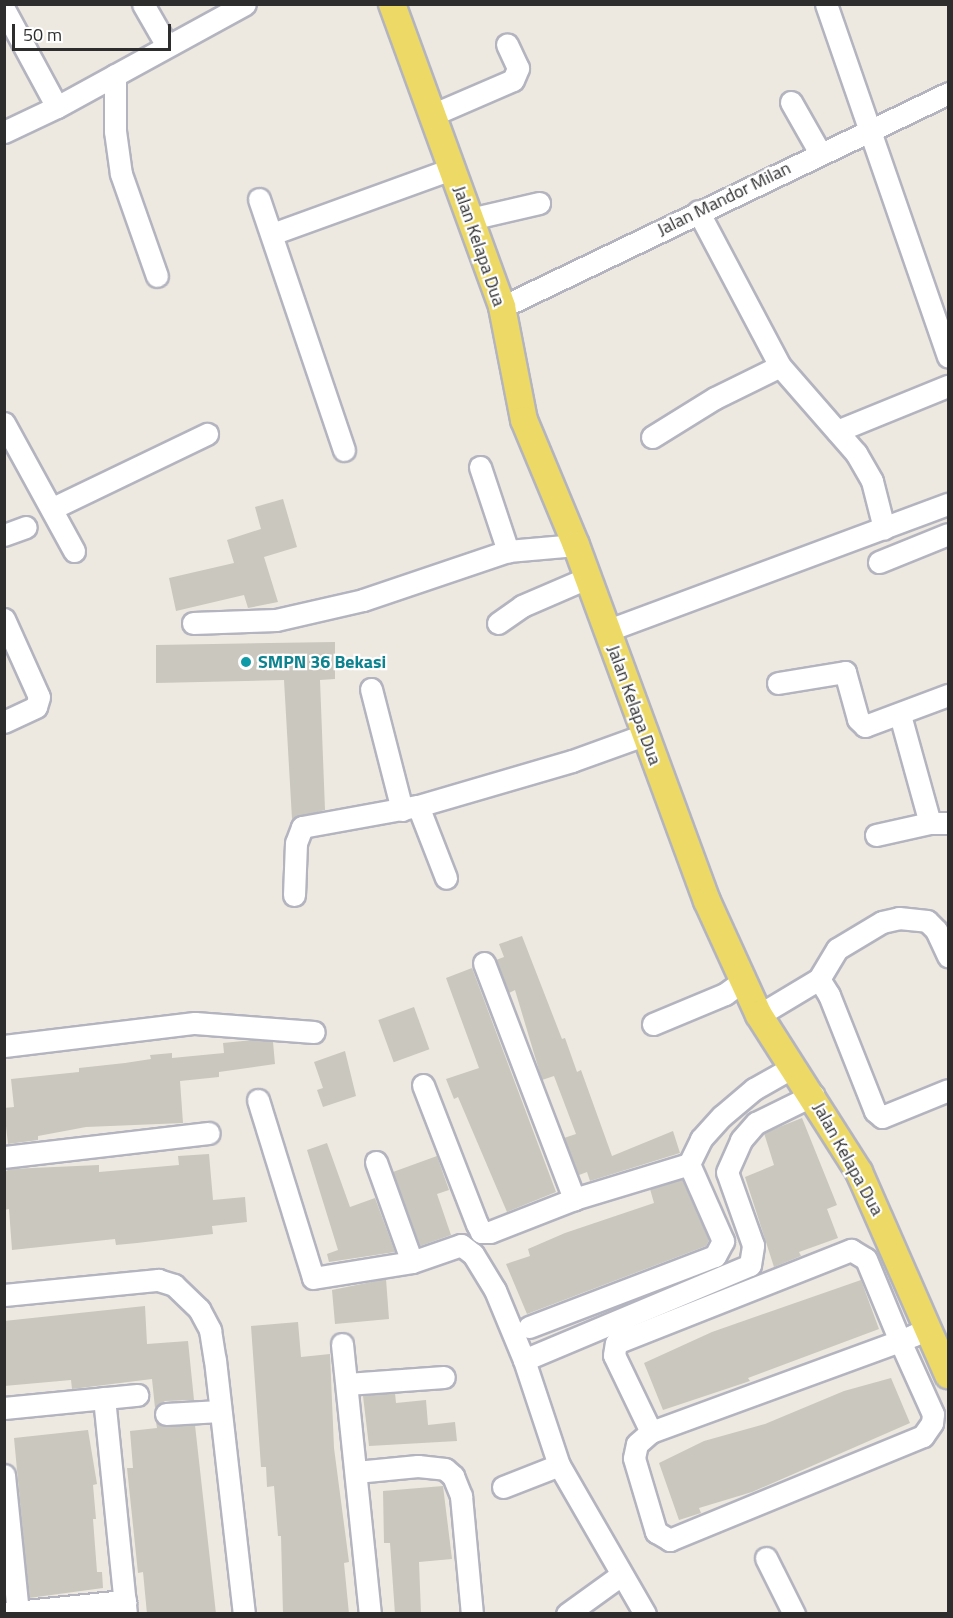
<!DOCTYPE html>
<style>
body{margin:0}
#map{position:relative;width:953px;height:1618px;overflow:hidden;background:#ede9e0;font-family:"Titillium Web",sans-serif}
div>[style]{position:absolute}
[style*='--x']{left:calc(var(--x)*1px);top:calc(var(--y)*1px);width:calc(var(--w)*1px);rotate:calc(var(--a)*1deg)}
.building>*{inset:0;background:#c9c7be;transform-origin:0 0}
.roads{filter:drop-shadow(2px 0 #b3b4bf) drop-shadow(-2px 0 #b3b4bf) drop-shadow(0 2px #b3b4bf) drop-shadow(0 -2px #b3b4bf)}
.minor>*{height:21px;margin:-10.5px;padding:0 10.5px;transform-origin:10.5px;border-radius:10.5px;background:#fff}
.major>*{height:26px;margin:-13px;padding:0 13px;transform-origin:13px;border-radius:13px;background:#ecd966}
.dots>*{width:16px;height:16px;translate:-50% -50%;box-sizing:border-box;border:3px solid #fff;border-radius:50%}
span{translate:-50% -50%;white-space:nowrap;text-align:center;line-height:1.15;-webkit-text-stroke:4.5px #fff;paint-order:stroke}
.street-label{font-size:18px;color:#2d2d2d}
.culture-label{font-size:18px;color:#0d838f;font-weight:700}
.left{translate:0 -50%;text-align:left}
.frame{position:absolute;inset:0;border:6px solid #2d2d2d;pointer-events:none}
.scale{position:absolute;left:12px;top:24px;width:159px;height:27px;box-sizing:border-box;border:3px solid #2d2d2d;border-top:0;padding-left:8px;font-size:18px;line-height:21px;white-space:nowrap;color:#2d2d2d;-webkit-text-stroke:4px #fff;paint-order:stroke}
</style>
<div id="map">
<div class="building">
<i style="clip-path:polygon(283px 499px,297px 547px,264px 557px,278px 602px,248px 608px,244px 595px,176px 611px,169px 578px,234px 563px,227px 540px,261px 529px,255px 507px)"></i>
<i style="clip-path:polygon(335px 642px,335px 679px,320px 680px,325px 810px,292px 819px,284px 680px,156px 683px,156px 645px)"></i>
<i style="clip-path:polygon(522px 936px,562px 1039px,565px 1038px,577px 1072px,581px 1070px,612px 1156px,673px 1131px,680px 1153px,590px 1181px,587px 1172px,579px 1175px,564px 1138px,576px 1134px,554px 1076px,542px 1080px,515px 990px,509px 993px,496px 960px,504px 957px,499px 944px)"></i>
<i style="clip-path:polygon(472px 968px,556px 1192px,507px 1212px,458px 1097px,454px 1099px,446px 1079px,479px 1068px,446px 978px)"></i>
<i style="left:414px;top:1007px;width:45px;height:38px;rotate:70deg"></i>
<i style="clip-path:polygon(253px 1040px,273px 1042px,275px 1064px,219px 1072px,219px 1077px,180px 1081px,183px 1123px,86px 1127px,38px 1136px,38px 1140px,8px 1144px,4px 1108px,14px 1107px,11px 1079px,79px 1072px,79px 1068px,125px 1063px,151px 1059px,150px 1055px,172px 1053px,172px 1058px,224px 1053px,223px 1043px)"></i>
<i style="clip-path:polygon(345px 1051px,356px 1096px,323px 1107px,317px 1090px,323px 1088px,314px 1062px)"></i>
<i style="clip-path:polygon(802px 1118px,837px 1205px,827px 1209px,838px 1238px,799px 1252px,801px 1256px,774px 1267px,745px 1177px,774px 1165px,764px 1133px)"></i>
<i style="clip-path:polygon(327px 1143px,350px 1207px,375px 1198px,395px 1252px,329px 1262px,327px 1254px,338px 1250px,307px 1150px)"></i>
<i style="clip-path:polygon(209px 1154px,213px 1200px,245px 1197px,247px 1222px,212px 1226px,213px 1234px,137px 1243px,116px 1245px,115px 1239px,12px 1250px,9px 1209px,4px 1210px,4px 1172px,10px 1169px,99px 1165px,99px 1172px,179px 1165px,178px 1156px)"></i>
<i style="clip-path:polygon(437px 1156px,449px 1190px,437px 1194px,451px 1235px,420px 1246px,393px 1172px)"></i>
<i style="clip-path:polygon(682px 1179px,709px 1240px,706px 1246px,527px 1314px,506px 1264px,530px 1256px,528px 1249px,565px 1233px,654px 1203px,650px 1189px)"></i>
<i style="clip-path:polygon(386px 1279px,389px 1319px,335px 1324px,332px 1290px)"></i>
<i style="clip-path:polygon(861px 1280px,879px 1329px,748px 1378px,750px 1381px,663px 1410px,644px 1363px,712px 1332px)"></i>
<i style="clip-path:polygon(145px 1306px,147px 1344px,188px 1341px,194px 1400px,165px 1401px,155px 1408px,152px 1379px,72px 1389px,71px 1380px,4px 1386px,4px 1321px)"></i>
<i style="clip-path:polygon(298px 1322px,301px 1357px,330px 1354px,334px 1448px,349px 1562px,344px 1563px,349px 1614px,283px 1614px,281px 1536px,278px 1536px,274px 1486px,267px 1487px,266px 1467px,261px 1467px,251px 1326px)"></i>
<i style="clip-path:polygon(891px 1378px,910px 1423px,752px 1492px,699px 1508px,701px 1513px,679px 1520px,659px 1463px,704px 1441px,765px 1424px,844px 1391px)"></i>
<i style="clip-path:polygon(395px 1393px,396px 1403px,426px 1400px,428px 1425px,455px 1422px,457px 1441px,369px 1446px,363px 1396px)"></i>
<i style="clip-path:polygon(156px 1422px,166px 1427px,195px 1425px,216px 1614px,147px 1614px,143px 1572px,138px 1573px,127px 1468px,133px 1468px,130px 1431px,157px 1428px)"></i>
<i style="clip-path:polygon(88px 1430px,97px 1484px,93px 1485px,96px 1519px,93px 1519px,97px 1572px,102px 1572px,103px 1588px,29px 1598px,14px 1438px)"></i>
<i style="clip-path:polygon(443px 1486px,452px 1559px,419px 1562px,421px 1614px,395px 1614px,390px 1543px,384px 1543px,383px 1491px)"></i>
</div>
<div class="roads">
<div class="minor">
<i style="--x:143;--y:4;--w:46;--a:60.1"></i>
<i style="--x:826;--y:4;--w:373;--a:70.9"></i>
<i style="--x:4;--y:9;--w:111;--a:61.6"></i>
<i style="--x:115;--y:75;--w:56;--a:90"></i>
<i style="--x:115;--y:131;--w:43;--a:82.1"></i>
<i style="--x:121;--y:174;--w:108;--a:70.6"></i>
<i style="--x:791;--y:102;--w:59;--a:60.4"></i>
<i style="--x:432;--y:115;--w:88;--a:-23.4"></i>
<i style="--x:513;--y:80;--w:13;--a:-67"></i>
<i style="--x:518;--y:68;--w:26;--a:-115"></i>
<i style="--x:4;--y:132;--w:59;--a:-25.3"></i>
<i style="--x:57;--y:107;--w:214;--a:-28.7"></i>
<i style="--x:259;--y:199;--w:265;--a:71.3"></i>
<i style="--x:470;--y:219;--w:71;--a:-13.1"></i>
<i style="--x:272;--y:234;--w:191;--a:-19.9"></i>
<i style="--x:502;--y:307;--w:495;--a:-25.6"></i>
<i style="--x:780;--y:366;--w:116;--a:48.9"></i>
<i style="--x:856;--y:453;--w:32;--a:60"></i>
<i style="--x:872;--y:481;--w:49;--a:75.7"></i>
<i style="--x:4;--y:423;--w:146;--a:61.3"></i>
<i style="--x:837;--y:431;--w:120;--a:-22.1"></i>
<i style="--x:652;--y:437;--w:74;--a:-31.8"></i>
<i style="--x:715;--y:398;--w:72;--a:-26.2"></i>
<i style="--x:780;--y:366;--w:175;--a:-117.9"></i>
<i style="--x:480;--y:467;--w:89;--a:71.6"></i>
<i style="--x:508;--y:551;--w:68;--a:-5"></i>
<i style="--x:53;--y:508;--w:171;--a:-25.7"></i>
<i style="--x:4;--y:535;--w:23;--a:-20"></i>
<i style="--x:879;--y:562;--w:74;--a:-22.1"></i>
<i style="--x:4;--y:619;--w:85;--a:65.8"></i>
<i style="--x:39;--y:697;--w:10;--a:107"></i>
<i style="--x:36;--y:707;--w:35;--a:155"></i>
<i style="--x:193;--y:623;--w:83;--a:-2.1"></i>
<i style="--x:276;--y:620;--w:89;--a:-12.9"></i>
<i style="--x:363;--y:600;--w:153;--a:-18.7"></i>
<i style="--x:498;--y:623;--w:29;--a:-35"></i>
<i style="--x:522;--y:606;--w:71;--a:-23.3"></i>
<i style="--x:606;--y:631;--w:365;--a:-20.4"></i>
<i style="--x:778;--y:683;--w:68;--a:-9.3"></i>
<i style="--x:845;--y:672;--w:49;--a:74.5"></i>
<i style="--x:858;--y:719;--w:10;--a:45"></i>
<i style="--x:865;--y:726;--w:89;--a:-20.5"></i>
<i style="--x:371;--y:689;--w:125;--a:75.6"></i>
<i style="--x:900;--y:715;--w:112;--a:74.5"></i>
<i style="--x:930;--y:823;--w:18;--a:0"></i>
<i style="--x:418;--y:806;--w:77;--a:68.7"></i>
<i style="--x:876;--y:835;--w:55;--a:-12.5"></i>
<i style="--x:294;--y:895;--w:52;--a:-87.8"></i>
<i style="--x:296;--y:843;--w:17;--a:-69"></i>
<i style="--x:302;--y:827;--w:118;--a:-10.3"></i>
<i style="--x:418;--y:806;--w:160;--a:-16.3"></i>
<i style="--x:572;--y:761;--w:77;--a:-19.9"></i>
<i style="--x:484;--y:963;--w:253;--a:69.1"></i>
<i style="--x:819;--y:979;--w:35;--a:-59"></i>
<i style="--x:837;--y:949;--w:52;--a:-31"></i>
<i style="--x:882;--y:922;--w:17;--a:-13"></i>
<i style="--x:899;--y:918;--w:28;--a:6"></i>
<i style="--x:927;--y:921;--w:13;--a:45"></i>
<i style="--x:936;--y:930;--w:29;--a:65"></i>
<i style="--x:759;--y:1015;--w:70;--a:-31"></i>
<i style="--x:819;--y:979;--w:19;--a:58"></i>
<i style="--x:829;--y:995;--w:125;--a:68.4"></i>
<i style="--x:875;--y:1111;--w:9;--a:41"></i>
<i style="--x:882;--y:1117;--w:71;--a:-22.2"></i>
<i style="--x:653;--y:1024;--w:78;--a:-22.6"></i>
<i style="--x:725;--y:994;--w:22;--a:-36"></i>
<i style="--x:4;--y:1046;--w:192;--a:-6.9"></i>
<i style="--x:195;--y:1023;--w:119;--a:4.3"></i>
<i style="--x:423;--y:1085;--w:149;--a:68.8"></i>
<i style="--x:477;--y:1224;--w:9;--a:63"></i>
<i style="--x:481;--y:1232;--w:9;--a:0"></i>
<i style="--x:490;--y:1232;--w:90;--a:-21.4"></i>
<i style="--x:574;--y:1199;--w:120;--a:-16.9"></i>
<i style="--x:689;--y:1164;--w:28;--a:-64"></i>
<i style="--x:701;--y:1139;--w:31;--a:-48"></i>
<i style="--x:722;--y:1116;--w:42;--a:-40.2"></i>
<i style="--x:754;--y:1089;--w:43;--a:-29.6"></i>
<i style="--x:258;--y:1100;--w:186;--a:72.8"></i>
<i style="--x:313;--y:1278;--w:100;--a:-9.2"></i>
<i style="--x:412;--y:1262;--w:52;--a:-19.1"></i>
<i style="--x:461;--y:1245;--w:15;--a:37"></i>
<i style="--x:473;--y:1254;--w:42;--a:58.6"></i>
<i style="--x:495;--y:1290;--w:76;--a:67.5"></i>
<i style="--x:524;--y:1360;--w:111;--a:71.6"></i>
<i style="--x:559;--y:1465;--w:172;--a:60"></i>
<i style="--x:4;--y:1157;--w:206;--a:-6.7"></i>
<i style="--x:376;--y:1162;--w:106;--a:70.2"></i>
<i style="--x:4;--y:1295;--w:155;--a:-5.6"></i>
<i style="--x:158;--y:1280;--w:17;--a:17"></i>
<i style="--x:174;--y:1285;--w:35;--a:44"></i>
<i style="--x:199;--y:1309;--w:24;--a:62"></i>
<i style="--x:210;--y:1330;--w:30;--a:81"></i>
<i style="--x:215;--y:1360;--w:256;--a:83.5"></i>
<i style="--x:529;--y:1327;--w:199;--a:-20.9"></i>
<i style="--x:715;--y:1256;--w:17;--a:-62"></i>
<i style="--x:723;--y:1241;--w:84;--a:-113.8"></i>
<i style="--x:342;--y:1344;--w:271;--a:84.1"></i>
<i style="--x:524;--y:1360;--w:245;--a:-22.8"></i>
<i style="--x:750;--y:1265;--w:20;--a:-81"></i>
<i style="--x:753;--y:1245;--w:77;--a:-109.6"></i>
<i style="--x:727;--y:1172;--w:35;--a:-66"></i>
<i style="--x:741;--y:1140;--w:23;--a:-49"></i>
<i style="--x:756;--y:1123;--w:64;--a:-26.2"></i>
<i style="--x:347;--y:1384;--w:97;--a:-4.1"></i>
<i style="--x:104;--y:1398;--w:217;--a:84.2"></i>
<i style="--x:4;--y:1408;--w:134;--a:-5.6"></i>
<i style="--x:166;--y:1414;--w:54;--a:-3.2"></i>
<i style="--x:651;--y:1432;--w:85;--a:-115.7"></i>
<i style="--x:614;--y:1355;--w:12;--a:-81"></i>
<i style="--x:616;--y:1343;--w:253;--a:-21.6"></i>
<i style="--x:851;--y:1250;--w:17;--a:31"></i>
<i style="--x:866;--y:1259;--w:89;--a:67.5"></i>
<i style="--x:900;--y:1341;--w:80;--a:65.7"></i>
<i style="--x:933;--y:1414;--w:9;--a:96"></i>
<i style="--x:932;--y:1423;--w:16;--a:125"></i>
<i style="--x:923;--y:1436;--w:274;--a:157.7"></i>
<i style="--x:670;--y:1540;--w:16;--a:-150"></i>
<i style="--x:656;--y:1532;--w:77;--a:-106.6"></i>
<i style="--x:634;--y:1458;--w:14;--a:-78"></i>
<i style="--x:637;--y:1444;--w:18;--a:-41"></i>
<i style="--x:651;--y:1432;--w:265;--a:-20.1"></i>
<i style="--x:900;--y:1341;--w:15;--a:-23"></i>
<i style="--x:914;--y:1335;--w:14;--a:-21"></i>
<i style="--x:356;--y:1472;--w:62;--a:-5.5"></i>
<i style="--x:418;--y:1466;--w:27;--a:6"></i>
<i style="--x:445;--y:1469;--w:11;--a:41"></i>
<i style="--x:453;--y:1476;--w:22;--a:68"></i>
<i style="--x:461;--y:1496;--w:119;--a:84.7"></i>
<i style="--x:4;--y:1475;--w:138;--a:84.2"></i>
<i style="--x:503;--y:1487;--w:60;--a:-21.4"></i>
<i style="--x:766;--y:1558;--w:63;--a:63.4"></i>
<i style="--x:6;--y:1613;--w:120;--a:-5.8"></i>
<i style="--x:567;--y:1614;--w:67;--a:-35.8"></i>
</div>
<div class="major">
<i style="--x:392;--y:4;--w:322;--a:70"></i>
<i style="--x:502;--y:307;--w:115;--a:79"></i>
<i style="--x:524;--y:420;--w:135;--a:67.4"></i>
<i style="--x:576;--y:545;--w:379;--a:69.8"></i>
<i style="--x:707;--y:901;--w:125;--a:65.5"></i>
<i style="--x:759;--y:1015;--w:186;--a:57.5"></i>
<i style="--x:859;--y:1172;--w:222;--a:66.3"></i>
</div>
</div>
<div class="dots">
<i style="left:246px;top:662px;background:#0f9aa8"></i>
</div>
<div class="street-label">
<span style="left:724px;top:199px;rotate:-26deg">Jalan Mandor Milan</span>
<span style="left:479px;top:246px;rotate:71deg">Jalan Kelapa Dua</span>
<span style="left:634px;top:705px;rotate:70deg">Jalan Kelapa Dua</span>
<span style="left:848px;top:1159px;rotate:61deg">Jalan Kelapa Dua</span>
</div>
<div class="culture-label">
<span class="left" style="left:258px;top:662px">SMPN 36 Bekasi</span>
</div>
<div class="frame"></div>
<div class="scale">50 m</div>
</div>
